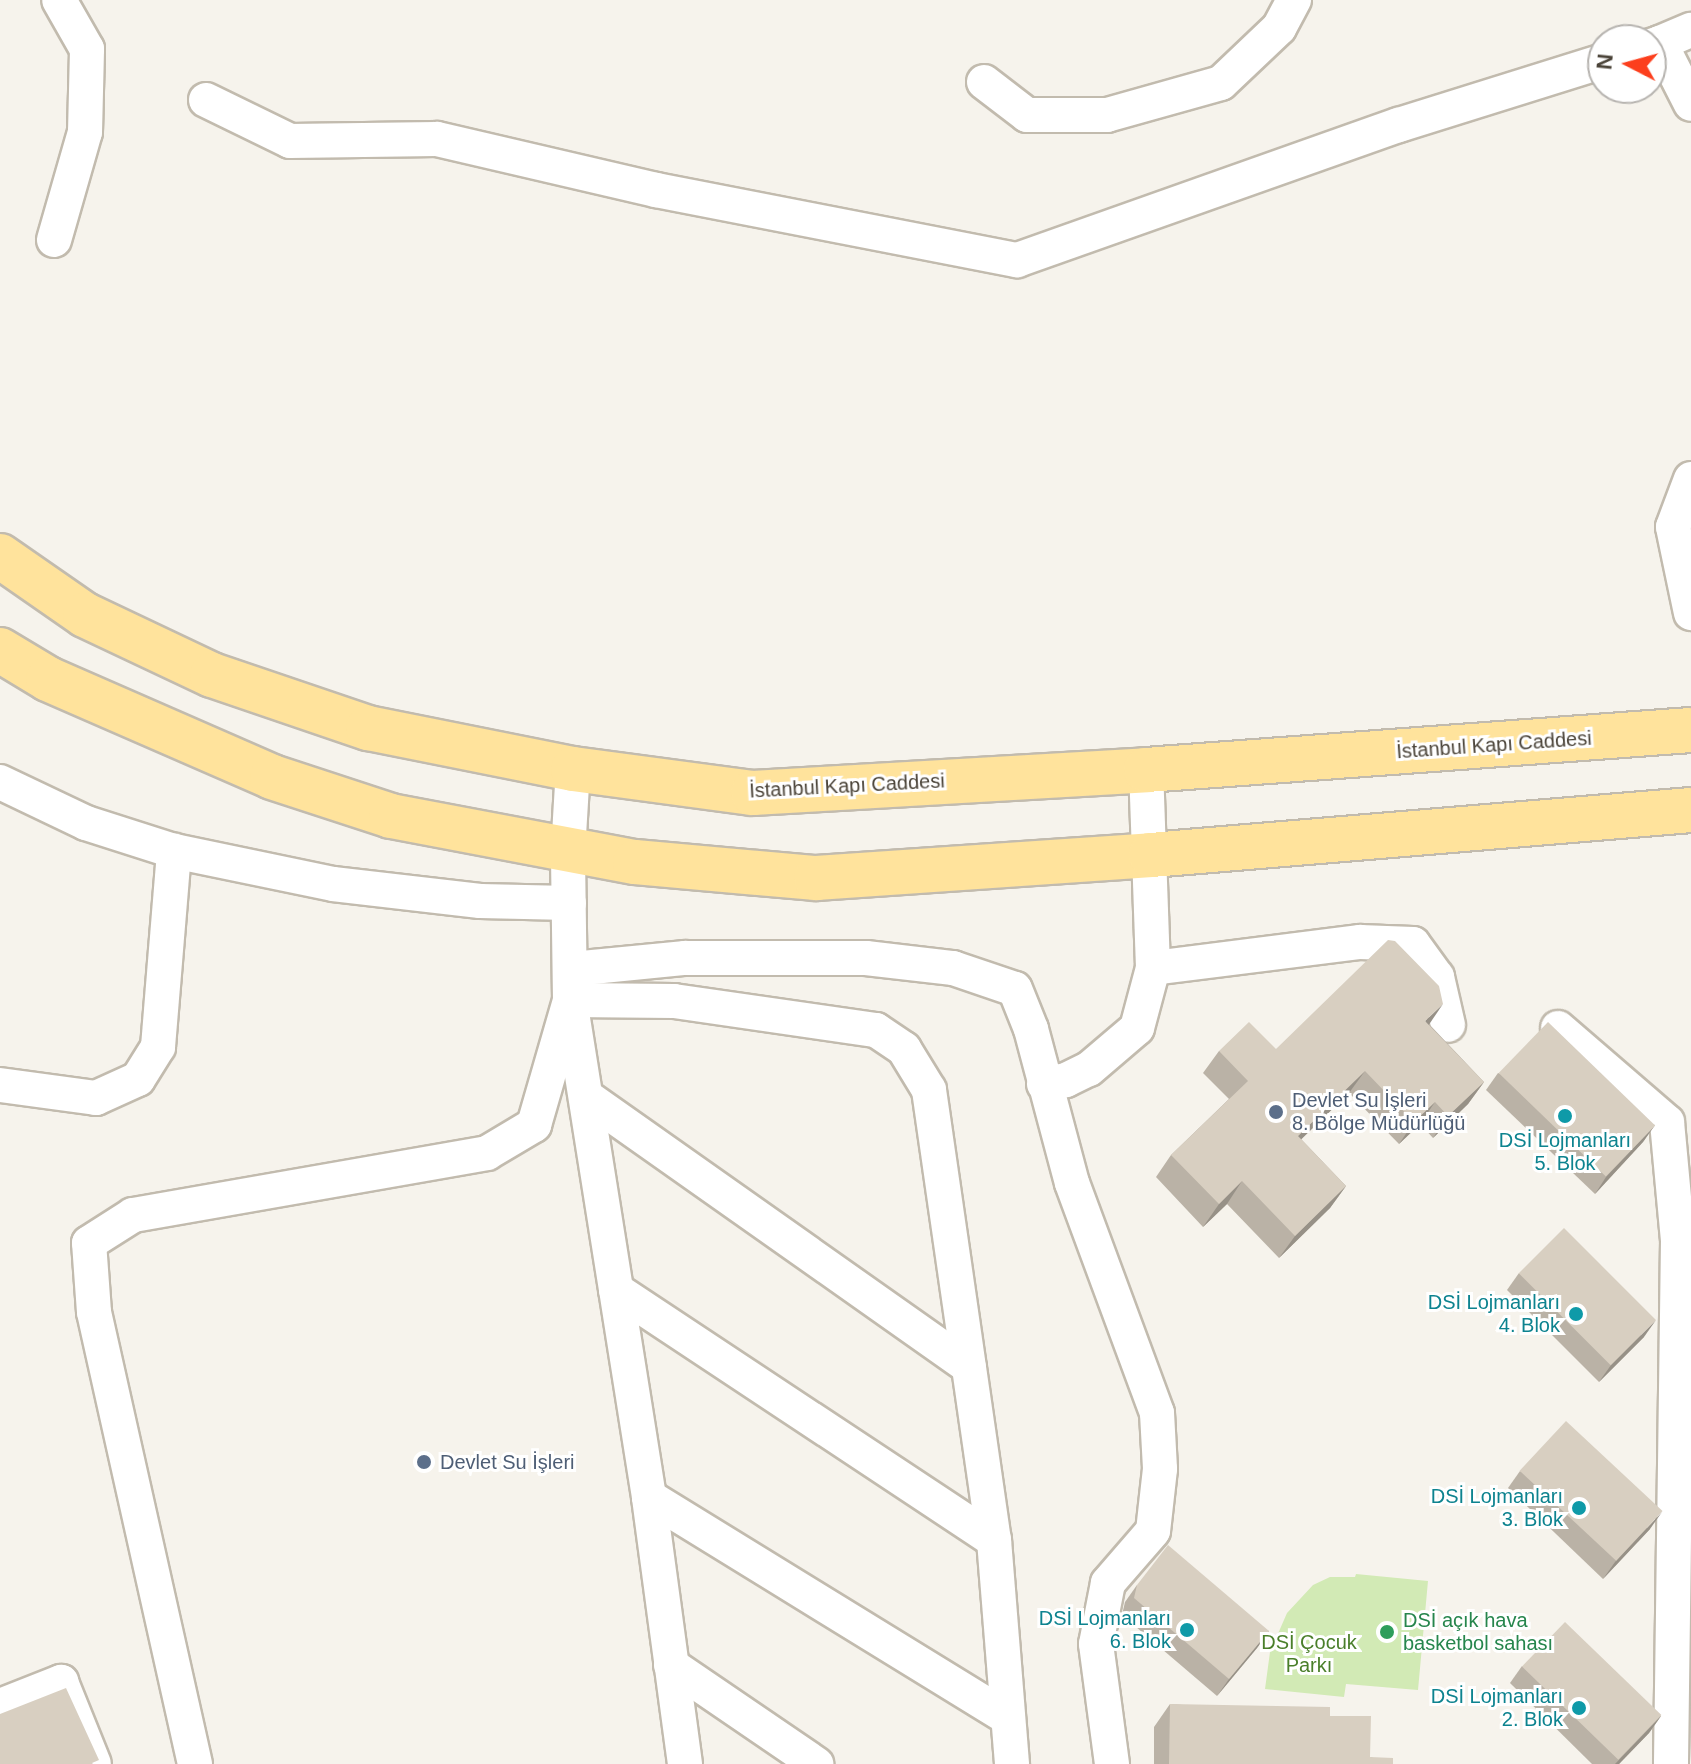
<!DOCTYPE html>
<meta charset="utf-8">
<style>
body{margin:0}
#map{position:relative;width:1691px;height:1764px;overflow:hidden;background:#f6f3ec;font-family:Arial,sans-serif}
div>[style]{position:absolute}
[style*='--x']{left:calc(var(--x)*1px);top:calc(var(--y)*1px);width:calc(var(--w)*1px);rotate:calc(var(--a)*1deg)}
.green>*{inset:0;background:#d2eab5}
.roads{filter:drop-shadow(2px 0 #c2bbae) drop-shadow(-2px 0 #c2bbae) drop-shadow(0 2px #c2bbae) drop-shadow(0 -2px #c2bbae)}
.minor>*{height:34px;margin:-17px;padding:0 17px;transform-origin:17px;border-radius:17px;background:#fff}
.major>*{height:44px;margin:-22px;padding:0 22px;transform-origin:22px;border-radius:22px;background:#ffe39c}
.wall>*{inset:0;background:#bab2a6}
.shaded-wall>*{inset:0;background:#979187}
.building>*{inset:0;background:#d8cfc1;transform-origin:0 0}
.dots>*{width:22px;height:22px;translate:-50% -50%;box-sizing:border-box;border:4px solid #fff;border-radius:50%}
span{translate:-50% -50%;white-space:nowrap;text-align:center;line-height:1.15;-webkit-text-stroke:6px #fff;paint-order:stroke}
.street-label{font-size:20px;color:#4b4439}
.service-label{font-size:20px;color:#4e5e75}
.left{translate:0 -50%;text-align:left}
.culture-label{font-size:20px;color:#0d838f}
.right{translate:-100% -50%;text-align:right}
.leisure-label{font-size:20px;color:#27864d}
.park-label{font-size:20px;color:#4a7f2a}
.north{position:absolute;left:1587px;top:24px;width:80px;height:80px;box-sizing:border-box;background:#fff;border:2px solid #b7b4b0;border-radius:50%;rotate:276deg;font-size:22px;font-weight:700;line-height:32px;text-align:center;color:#4b4439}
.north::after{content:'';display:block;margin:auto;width:28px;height:36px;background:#fc3f1d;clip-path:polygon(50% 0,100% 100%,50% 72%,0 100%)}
</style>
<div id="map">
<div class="green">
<i style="clip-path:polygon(1356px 1574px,1428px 1581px,1418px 1690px,1346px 1684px,1344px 1697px,1265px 1689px,1270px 1652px,1287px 1613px,1313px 1585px,1330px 1577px,1355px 1577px)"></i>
</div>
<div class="roads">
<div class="minor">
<i style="--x:1660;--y:43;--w:34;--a:-23"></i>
<i style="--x:1651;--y:46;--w:9;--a:-18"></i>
<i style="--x:1660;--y:43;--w:68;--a:63.1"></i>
<i style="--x:984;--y:82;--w:54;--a:37.5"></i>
<i style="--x:1027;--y:115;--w:80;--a:0"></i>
<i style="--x:1107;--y:115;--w:118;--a:-15.7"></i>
<i style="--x:1221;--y:83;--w:80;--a:-43.5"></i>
<i style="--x:1279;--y:28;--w:32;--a:-62"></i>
<i style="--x:206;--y:100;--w:93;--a:26"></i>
<i style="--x:290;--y:141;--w:147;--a:-0.8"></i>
<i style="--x:437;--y:139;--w:225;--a:13.1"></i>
<i style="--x:656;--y:190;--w:368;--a:11"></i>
<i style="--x:1017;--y:260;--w:405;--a:-19.5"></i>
<i style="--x:1399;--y:125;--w:214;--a:-17.4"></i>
<i style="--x:54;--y:240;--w:112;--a:-74"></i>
<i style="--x:85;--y:132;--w:83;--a:-88.6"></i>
<i style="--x:87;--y:49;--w:56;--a:-119.7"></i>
<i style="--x:1691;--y:479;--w:51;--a:110.6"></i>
<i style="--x:1673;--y:527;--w:88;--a:78.2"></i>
<i style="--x:0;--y:782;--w:95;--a:25.5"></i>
<i style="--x:86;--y:823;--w:92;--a:17.7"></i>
<i style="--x:174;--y:851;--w:162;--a:11.7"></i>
<i style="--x:333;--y:884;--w:148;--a:6.6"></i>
<i style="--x:480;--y:901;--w:89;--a:1.3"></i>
<i style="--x:1153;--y:968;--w:209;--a:-7.2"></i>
<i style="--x:1360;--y:942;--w:53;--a:2.2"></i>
<i style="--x:1413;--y:944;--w:41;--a:54"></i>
<i style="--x:1437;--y:977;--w:49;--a:77.1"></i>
<i style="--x:572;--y:969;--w:114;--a:-5.6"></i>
<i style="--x:685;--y:958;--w:181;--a:0"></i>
<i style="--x:866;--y:958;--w:88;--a:6.6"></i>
<i style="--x:953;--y:968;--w:65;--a:18.7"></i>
<i style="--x:1015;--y:989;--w:43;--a:68.2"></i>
<i style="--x:1031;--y:1029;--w:159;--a:75.1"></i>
<i style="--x:1072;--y:1183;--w:245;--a:69.7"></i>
<i style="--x:1157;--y:1413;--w:56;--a:86.9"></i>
<i style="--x:1160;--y:1469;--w:62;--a:96.4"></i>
<i style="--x:1153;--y:1531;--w:69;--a:130.9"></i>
<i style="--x:1108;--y:1583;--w:62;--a:101.1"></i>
<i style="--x:1096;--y:1644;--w:121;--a:82.4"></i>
<i style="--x:1558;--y:1028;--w:144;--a:40.8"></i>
<i style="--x:1667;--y:1122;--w:120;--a:84.7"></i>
<i style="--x:1678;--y:1241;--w:523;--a:90.77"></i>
<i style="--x:1044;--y:1084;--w:22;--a:-10"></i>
<i style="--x:1066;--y:1080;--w:25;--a:-26"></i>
<i style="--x:1089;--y:1069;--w:63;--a:-40.5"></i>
<i style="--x:1137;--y:1028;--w:62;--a:-75.1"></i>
<i style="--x:1153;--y:968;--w:198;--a:-92"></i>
<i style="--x:0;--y:1085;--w:97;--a:7.7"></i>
<i style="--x:96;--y:1098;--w:46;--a:-24.3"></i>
<i style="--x:138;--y:1079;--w:38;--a:-58"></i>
<i style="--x:158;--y:1047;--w:197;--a:-85.3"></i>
<i style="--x:588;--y:1098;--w:466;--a:35.2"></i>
<i style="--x:616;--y:1290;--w:453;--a:33.5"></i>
<i style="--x:649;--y:1497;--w:420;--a:31.6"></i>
<i style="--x:671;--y:1665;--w:176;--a:34.3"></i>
<i style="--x:0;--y:1706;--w:66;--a:-21.5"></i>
<i style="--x:61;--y:1682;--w:88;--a:68.1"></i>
<i style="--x:195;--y:1764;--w:463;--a:-102.6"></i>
<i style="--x:94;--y:1312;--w:69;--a:-94.1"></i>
<i style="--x:89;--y:1243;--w:52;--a:-32.5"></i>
<i style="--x:133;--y:1215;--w:359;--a:-9.9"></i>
<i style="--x:487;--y:1153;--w:55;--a:-30.8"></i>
<i style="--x:534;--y:1125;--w:130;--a:-73.9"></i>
<i style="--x:570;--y:1000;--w:148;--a:-90.8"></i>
<i style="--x:568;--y:852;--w:83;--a:-86.6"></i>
<i style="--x:685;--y:1764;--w:269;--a:-97.7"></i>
<i style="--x:649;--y:1497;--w:503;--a:-99.03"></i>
<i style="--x:570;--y:1000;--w:104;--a:0.6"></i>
<i style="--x:674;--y:1001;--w:204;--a:8.2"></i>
<i style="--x:876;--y:1030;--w:34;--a:34"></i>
<i style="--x:904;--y:1049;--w:48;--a:58.6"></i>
<i style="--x:929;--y:1090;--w:455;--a:81.8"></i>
<i style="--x:994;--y:1540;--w:225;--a:85.4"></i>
</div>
<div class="major">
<i style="--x:0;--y:556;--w:103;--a:34.8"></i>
<i style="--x:85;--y:615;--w:140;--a:25.3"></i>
<i style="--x:212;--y:675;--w:165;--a:18.8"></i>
<i style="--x:368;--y:728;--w:209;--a:11.3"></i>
<i style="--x:573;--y:769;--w:182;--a:7.6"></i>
<i style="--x:753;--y:793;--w:394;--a:-3.3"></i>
<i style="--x:1146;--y:770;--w:546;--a:-4.2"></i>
<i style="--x:0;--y:650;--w:56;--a:31.1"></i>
<i style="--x:48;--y:679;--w:244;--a:23.6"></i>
<i style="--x:272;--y:777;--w:125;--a:18.1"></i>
<i style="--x:391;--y:816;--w:248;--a:10.7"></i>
<i style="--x:635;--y:862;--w:182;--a:5.1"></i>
<i style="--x:816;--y:878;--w:336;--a:-3.9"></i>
<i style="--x:1151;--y:855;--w:542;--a:-4.76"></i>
</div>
</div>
<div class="wall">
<i style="clip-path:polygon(1429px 1024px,1484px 1082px,1468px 1104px,1433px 1138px,1420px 1124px,1399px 1144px,1349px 1093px,1301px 1139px,1346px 1186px,1330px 1208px,1279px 1258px,1227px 1204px,1203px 1227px,1156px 1177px,1171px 1155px,1229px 1099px,1203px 1073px,1219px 1051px,1276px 1049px)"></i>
<i style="clip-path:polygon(1498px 1073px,1655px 1125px,1643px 1142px,1595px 1194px,1486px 1090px)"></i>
<i style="clip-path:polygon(1519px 1273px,1644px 1337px,1599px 1382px,1507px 1290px)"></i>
<i style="clip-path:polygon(1520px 1471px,1650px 1529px,1603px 1579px,1508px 1488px)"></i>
<i style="clip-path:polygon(1137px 1585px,1269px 1631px,1257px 1648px,1217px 1696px,1122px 1615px,1125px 1602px)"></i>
<i style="clip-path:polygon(1522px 1666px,1661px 1716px,1649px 1733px,1619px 1764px,1592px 1764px,1510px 1683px)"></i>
<i style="clip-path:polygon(1170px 1704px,1330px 1716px,1370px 1757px,1393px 1764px,1154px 1764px,1154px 1727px)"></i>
</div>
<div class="shaded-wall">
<i style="clip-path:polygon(1443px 1004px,1428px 1026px,1425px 1021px)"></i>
<i style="clip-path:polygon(1365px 1071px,1349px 1093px,1282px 1158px,1298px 1136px)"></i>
<i style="clip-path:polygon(1484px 1082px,1468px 1104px,1433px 1138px,1448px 1116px)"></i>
<i style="clip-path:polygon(1435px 1102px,1420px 1124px,1399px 1144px,1414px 1122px)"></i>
<i style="clip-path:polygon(1655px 1125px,1643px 1142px,1595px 1194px,1606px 1177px)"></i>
<i style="clip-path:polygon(1242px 1181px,1227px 1204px,1203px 1227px,1219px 1204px)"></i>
<i style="clip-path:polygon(1346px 1186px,1330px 1208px,1279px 1258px,1295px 1236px)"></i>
<i style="clip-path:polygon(1656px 1320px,1644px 1337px,1599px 1382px,1611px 1365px)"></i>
<i style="clip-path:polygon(1662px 1512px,1650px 1529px,1603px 1579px,1615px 1562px)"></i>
<i style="clip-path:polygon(1269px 1631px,1257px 1648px,1217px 1696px,1229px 1679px)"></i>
<i style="clip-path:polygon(1661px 1716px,1649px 1733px,1619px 1764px,1615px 1764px)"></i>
</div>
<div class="building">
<i style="clip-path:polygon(1388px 940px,1395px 941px,1439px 986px,1443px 1004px,1425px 1021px,1484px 1082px,1448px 1116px,1435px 1102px,1414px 1122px,1365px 1071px,1298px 1136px,1346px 1186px,1295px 1236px,1242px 1181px,1219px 1204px,1171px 1155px,1248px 1081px,1219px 1051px,1249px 1022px,1276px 1049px)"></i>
<i style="left:1548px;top:1022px;width:149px;height:71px;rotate:44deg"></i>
<i style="left:1564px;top:1228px;width:130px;height:64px;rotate:45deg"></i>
<i style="left:1566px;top:1421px;width:132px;height:68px;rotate:43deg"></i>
<i style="clip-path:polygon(1168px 1545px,1269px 1631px,1229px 1679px,1134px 1598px,1137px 1585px)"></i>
<i style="left:1565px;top:1622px;width:134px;height:62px;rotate:44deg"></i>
<i style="clip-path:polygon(66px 1688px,99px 1760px,92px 1763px,93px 1764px,0 1764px,0 1714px)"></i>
<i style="clip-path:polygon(1170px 1704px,1330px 1707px,1330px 1716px,1371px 1716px,1370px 1757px,1393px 1758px,1393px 1764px,1169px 1764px)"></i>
</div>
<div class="dots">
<i style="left:1276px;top:1112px;background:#5c6f8a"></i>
<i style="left:1565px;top:1116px;background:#0f9aa8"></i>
<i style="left:1576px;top:1314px;background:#0f9aa8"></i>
<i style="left:424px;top:1462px;background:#5c6f8a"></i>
<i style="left:1579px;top:1508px;background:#0f9aa8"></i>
<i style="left:1187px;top:1630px;background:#0f9aa8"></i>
<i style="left:1387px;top:1632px;background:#2e9e5b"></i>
<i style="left:1579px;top:1708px;background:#0f9aa8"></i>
</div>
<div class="street-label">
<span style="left:1494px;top:745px;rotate:-4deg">İstanbul Kapı Caddesi</span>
<span style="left:847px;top:786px;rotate:-3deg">İstanbul Kapı Caddesi</span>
</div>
<div class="service-label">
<span class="left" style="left:1292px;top:1112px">Devlet Su İşleri<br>8. Bölge Müdürlüğü</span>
<span class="left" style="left:440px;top:1462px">Devlet Su İşleri</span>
</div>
<div class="culture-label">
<span style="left:1565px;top:1152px">DSİ Lojmanları<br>5. Blok</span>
<span class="right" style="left:1560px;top:1314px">DSİ Lojmanları<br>4. Blok</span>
<span class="right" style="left:1563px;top:1508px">DSİ Lojmanları<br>3. Blok</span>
<span class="right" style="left:1171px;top:1630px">DSİ Lojmanları<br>6. Blok</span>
<span class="right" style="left:1563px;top:1708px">DSİ Lojmanları<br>2. Blok</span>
</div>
<div class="leisure-label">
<span class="left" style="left:1403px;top:1632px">DSİ açık hava<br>basketbol sahası</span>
</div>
<div class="park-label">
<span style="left:1309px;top:1654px">DSİ Çocuk<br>Parkı</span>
</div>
<div class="north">N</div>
</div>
